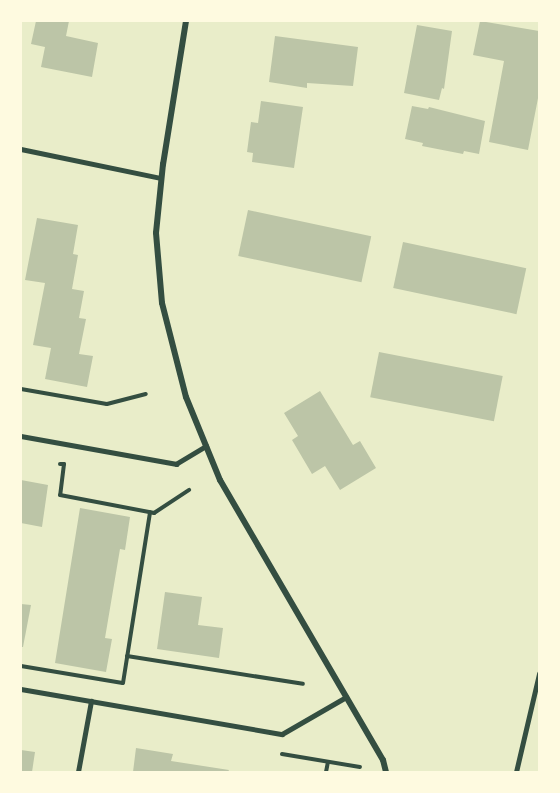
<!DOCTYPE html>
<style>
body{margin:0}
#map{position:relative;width:560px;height:793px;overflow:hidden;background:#e9edc9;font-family:"Varela Round",sans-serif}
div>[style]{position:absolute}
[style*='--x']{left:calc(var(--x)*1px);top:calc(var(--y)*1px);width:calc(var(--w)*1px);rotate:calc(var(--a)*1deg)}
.building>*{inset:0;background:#bcc5a7;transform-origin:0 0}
.path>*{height:4px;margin:-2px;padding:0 2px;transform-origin:2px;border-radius:2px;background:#344e41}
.service>*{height:4.5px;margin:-2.25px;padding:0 2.25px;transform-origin:2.25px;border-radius:2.25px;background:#344e41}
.minor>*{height:6px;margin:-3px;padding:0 3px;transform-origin:3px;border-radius:3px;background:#344e41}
span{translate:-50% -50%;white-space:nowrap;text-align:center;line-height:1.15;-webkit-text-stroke:4.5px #fefae0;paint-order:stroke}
.frame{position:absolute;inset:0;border:22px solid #fefae0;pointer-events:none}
</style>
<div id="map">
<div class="building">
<i style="clip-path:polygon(36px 21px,69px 21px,66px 36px,98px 43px,92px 77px,41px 67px,45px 47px,31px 44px)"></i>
<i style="clip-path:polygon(480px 21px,539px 31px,539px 93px,528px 150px,489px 142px,504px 61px,473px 55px)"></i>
<i style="clip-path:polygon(417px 25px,452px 31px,444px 89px,442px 88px,439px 100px,404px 93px)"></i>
<i style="clip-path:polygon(275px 36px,358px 47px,353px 86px,307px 83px,307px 88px,269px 82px)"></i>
<i style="clip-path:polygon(261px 101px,303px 107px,294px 168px,252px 162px,253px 153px,247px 152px,251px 122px,258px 123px)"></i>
<i style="clip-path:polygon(412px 106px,428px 109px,429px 107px,485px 121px,479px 154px,464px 151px,463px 154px,422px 146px,423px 143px,405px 139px)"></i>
<i style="left:248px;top:210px;width:126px;height:47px;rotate:12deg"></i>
<i style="clip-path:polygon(37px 218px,78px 225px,73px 254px,78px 255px,72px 289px,84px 291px,79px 318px,86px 319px,79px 354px,93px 356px,87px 387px,45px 379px,51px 348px,33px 345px,45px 283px,25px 280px)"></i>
<i style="left:403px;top:242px;width:126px;height:47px;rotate:12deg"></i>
<i style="left:379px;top:352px;width:126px;height:46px;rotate:11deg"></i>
<i style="clip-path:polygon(320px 391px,353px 445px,360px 441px,376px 468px,340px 490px,325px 466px,312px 474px,292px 440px,298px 436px,284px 413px)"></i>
<i style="clip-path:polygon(21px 480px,48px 485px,42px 527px,21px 523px)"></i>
<i style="clip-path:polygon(80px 508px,130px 517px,125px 550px,120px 549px,105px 638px,112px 639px,106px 672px,55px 663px)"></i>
<i style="clip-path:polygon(165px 592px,202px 597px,198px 625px,223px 628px,219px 658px,157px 649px)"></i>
<i style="clip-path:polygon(21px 604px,31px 605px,23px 647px,21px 647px)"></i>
<i style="clip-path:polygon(136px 748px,173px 754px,171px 761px,229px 770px,228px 772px,133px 772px)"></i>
<i style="clip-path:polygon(21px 750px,35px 752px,32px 772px,21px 772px)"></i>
</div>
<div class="path">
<i style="--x:21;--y:389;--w:87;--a:9.9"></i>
<i style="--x:107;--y:404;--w:40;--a:-14.4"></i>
<i style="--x:60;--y:464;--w:4;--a:0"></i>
<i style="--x:64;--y:464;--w:31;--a:97"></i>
<i style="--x:60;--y:495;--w:96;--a:10.8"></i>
<i style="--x:154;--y:513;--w:42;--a:-33.3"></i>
<i style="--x:127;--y:656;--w:178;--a:9"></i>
<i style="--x:21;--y:666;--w:103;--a:9.5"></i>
<i style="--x:123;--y:683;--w:173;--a:-81"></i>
<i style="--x:282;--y:754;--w:79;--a:9.5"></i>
<i style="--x:326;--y:772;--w:10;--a:-79"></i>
</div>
<div class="service">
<i style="--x:21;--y:149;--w:143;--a:11.7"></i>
<i style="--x:21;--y:436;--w:158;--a:10.2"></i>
<i style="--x:176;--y:464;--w:35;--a:-31"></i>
<i style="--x:21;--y:689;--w:265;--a:9.8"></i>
<i style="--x:282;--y:734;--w:74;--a:-30"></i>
<i style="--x:78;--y:772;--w:72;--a:-79.6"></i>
<i style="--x:516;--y:772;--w:101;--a:-76.8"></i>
</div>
<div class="minor">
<i style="--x:186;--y:21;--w:145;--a:99.1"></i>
<i style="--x:163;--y:164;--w:69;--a:95.8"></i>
<i style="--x:156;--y:233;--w:70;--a:85.1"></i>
<i style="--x:162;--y:303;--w:97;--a:75.7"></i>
<i style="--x:186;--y:397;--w:90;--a:67.7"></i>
<i style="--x:220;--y:480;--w:324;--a:59.8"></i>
<i style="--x:383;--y:760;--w:12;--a:76"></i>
</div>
<div class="frame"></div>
</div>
